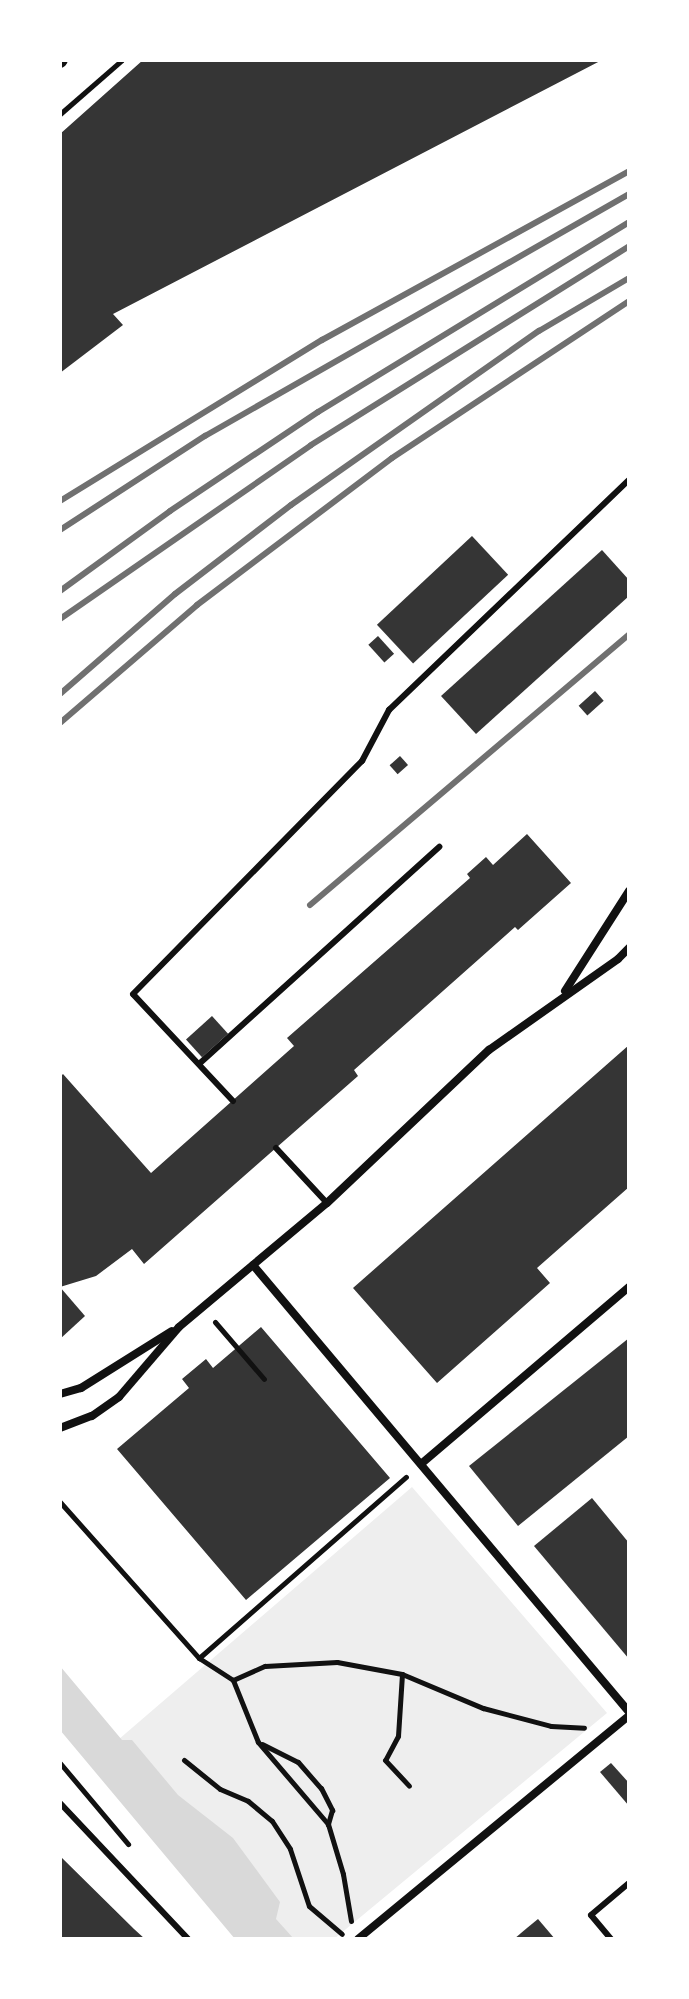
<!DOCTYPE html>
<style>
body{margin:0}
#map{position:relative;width:689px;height:1999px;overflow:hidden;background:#fff;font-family:Overpass,sans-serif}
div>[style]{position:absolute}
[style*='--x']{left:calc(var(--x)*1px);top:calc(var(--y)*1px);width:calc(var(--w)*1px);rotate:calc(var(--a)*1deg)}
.green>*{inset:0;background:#eee}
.water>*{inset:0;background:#d9d9d9}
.building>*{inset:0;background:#353535;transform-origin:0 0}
.path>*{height:5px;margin:-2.5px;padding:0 2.5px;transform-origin:2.5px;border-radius:2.5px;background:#111}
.service>*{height:6px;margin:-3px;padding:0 3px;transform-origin:3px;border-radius:3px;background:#111}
.minor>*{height:8px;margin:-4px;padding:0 4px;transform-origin:4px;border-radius:4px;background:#111}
.tertiary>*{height:14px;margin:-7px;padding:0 7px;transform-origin:7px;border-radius:7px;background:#111}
.rail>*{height:6px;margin:-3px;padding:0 3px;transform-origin:3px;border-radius:3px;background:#707070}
span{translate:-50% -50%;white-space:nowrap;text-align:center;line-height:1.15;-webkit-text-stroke:8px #fff;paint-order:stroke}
.frame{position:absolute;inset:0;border:62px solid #fff;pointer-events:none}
</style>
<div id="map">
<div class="green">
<i style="clip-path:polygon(412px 1487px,607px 1713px,334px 1939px,265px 1939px,104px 1752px)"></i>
</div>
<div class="water">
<i style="clip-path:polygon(60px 1666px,122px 1740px,132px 1740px,178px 1795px,233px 1838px,280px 1902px,276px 1919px,294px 1939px,235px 1939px,60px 1730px)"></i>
</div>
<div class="building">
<i style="clip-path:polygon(143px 60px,602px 60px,113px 314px,123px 325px,60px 373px,60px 134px)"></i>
<i style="left:472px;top:536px;width:53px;height:130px;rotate:47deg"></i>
<i style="clip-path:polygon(602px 550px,629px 580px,629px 596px,476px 734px,441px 696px)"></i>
<i style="left:378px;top:636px;width:24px;height:13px;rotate:48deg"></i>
<i style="left:595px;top:691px;width:13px;height:22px;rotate:48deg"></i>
<i style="left:400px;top:756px;width:12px;height:14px;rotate:48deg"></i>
<i style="clip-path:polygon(527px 834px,571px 883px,518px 930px,515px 927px,354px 1070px,358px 1076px,144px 1264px,132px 1249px,96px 1276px,60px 1287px,60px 1077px,63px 1074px,151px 1173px,294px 1046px,287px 1038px,470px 878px,467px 874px,486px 857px,493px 865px)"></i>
<i style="left:212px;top:1016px;width:24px;height:35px;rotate:48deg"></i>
<i style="clip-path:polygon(629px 1045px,629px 1187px,537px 1268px,550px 1283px,437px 1383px,353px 1288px)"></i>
<i style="clip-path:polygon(60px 1287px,85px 1316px,60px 1339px)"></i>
<i style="clip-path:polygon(261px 1327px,390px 1478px,246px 1600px,117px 1449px,189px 1388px,182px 1379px,206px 1359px,213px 1368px)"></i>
<i style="clip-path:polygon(629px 1338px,629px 1436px,518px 1526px,469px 1466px)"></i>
<i style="clip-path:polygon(592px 1498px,629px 1543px,629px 1659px,534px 1546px)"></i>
<i style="clip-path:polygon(611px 1763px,629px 1783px,629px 1806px,600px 1772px)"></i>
<i style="clip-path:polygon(60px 1856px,134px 1929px,145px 1939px,60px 1939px)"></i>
<i style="clip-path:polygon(538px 1919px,555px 1939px,514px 1939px,527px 1928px)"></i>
</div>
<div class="path">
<i style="--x:60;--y:114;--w:82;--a:-41.1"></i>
<i style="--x:215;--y:1322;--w:75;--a:49.3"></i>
<i style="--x:60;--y:1502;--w:209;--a:48.3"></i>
<i style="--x:199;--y:1658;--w:40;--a:32.9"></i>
<i style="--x:199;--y:1658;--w:275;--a:-41.2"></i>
<i style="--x:402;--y:1674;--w:62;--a:93.7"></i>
<i style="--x:398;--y:1736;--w:27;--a:118"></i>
<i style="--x:385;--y:1760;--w:35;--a:47"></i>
<i style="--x:262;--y:1744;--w:40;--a:26.6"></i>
<i style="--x:298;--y:1762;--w:35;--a:49"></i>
<i style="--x:321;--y:1788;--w:25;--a:63"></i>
<i style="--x:332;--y:1810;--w:15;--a:106"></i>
<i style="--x:184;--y:1760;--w:46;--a:38.9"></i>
<i style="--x:220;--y:1789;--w:30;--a:23"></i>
<i style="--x:248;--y:1801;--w:31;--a:40"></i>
<i style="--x:272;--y:1821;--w:33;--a:57"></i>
<i style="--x:290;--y:1849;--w:60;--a:71.6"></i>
<i style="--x:309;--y:1906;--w:43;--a:40.3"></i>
<i style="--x:60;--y:1763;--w:106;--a:50"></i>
<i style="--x:351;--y:1921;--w:48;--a:-99.7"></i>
<i style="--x:343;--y:1874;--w:52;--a:-106.7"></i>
<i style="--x:328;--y:1824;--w:108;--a:-130.5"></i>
<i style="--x:258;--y:1742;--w:67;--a:-112"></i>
<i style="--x:233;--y:1680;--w:35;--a:-24"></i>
<i style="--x:265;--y:1666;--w:72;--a:-3.2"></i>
<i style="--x:337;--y:1662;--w:66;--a:10.5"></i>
<i style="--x:402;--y:1674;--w:88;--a:22.8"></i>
<i style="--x:483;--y:1708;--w:70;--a:14.8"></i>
<i style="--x:551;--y:1726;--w:33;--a:3"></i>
</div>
<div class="service">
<i style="--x:199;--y:1064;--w:324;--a:-42.1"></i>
<i style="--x:233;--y:1101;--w:146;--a:-133.1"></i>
<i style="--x:133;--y:994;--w:327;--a:-45.5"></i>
<i style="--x:362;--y:761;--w:58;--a:-62.1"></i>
<i style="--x:389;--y:710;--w:332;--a:-43.8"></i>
<i style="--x:276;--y:1148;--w:75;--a:47.2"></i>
<i style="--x:60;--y:1803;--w:187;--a:46.7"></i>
<i style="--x:611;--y:1939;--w:31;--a:-130"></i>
<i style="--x:591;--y:1915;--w:50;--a:-40.1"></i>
</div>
<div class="minor">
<i style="--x:565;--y:991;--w:119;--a:-57.4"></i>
<i style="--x:253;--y:1265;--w:584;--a:49.93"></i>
<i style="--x:60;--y:1394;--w:22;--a:-16"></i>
<i style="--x:81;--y:1388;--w:107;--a:-32.1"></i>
<i style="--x:60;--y:1428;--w:34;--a:-21"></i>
<i style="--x:92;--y:1416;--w:33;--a:-35"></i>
<i style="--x:119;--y:1397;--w:92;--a:-49.4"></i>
<i style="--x:179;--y:1327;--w:193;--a:-40"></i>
<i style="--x:327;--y:1203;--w:223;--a:-43.4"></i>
<i style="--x:489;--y:1050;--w:158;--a:-35.2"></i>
<i style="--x:618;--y:959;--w:16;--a:-45"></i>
<i style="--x:421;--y:1464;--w:273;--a:-40.4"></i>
<i style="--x:358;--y:1939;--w:351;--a:-39.5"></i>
</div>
<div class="tertiary">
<i style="--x:60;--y:61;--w:1;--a:-45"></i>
</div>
<div class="rail">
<i style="--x:60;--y:501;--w:308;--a:-31.6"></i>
<i style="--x:322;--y:340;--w:350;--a:-28.8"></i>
<i style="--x:60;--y:530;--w:173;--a:-33"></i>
<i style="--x:205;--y:436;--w:488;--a:-29.7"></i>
<i style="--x:60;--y:591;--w:136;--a:-36"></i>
<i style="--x:170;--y:511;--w:178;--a:-33.8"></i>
<i style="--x:318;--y:412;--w:364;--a:-31.4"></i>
<i style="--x:60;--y:619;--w:305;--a:-34.7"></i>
<i style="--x:311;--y:445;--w:375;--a:-32"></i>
<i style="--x:60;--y:694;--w:152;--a:-41"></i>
<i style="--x:175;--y:594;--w:146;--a:-37.5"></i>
<i style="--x:291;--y:505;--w:303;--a:-35.1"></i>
<i style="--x:539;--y:331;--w:104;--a:-30.5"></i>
<i style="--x:60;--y:723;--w:181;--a:-40.7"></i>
<i style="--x:197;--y:605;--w:244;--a:-37"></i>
<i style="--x:392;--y:458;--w:284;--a:-33.5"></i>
<i style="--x:310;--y:905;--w:419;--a:-40.3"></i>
</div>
<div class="frame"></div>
</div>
